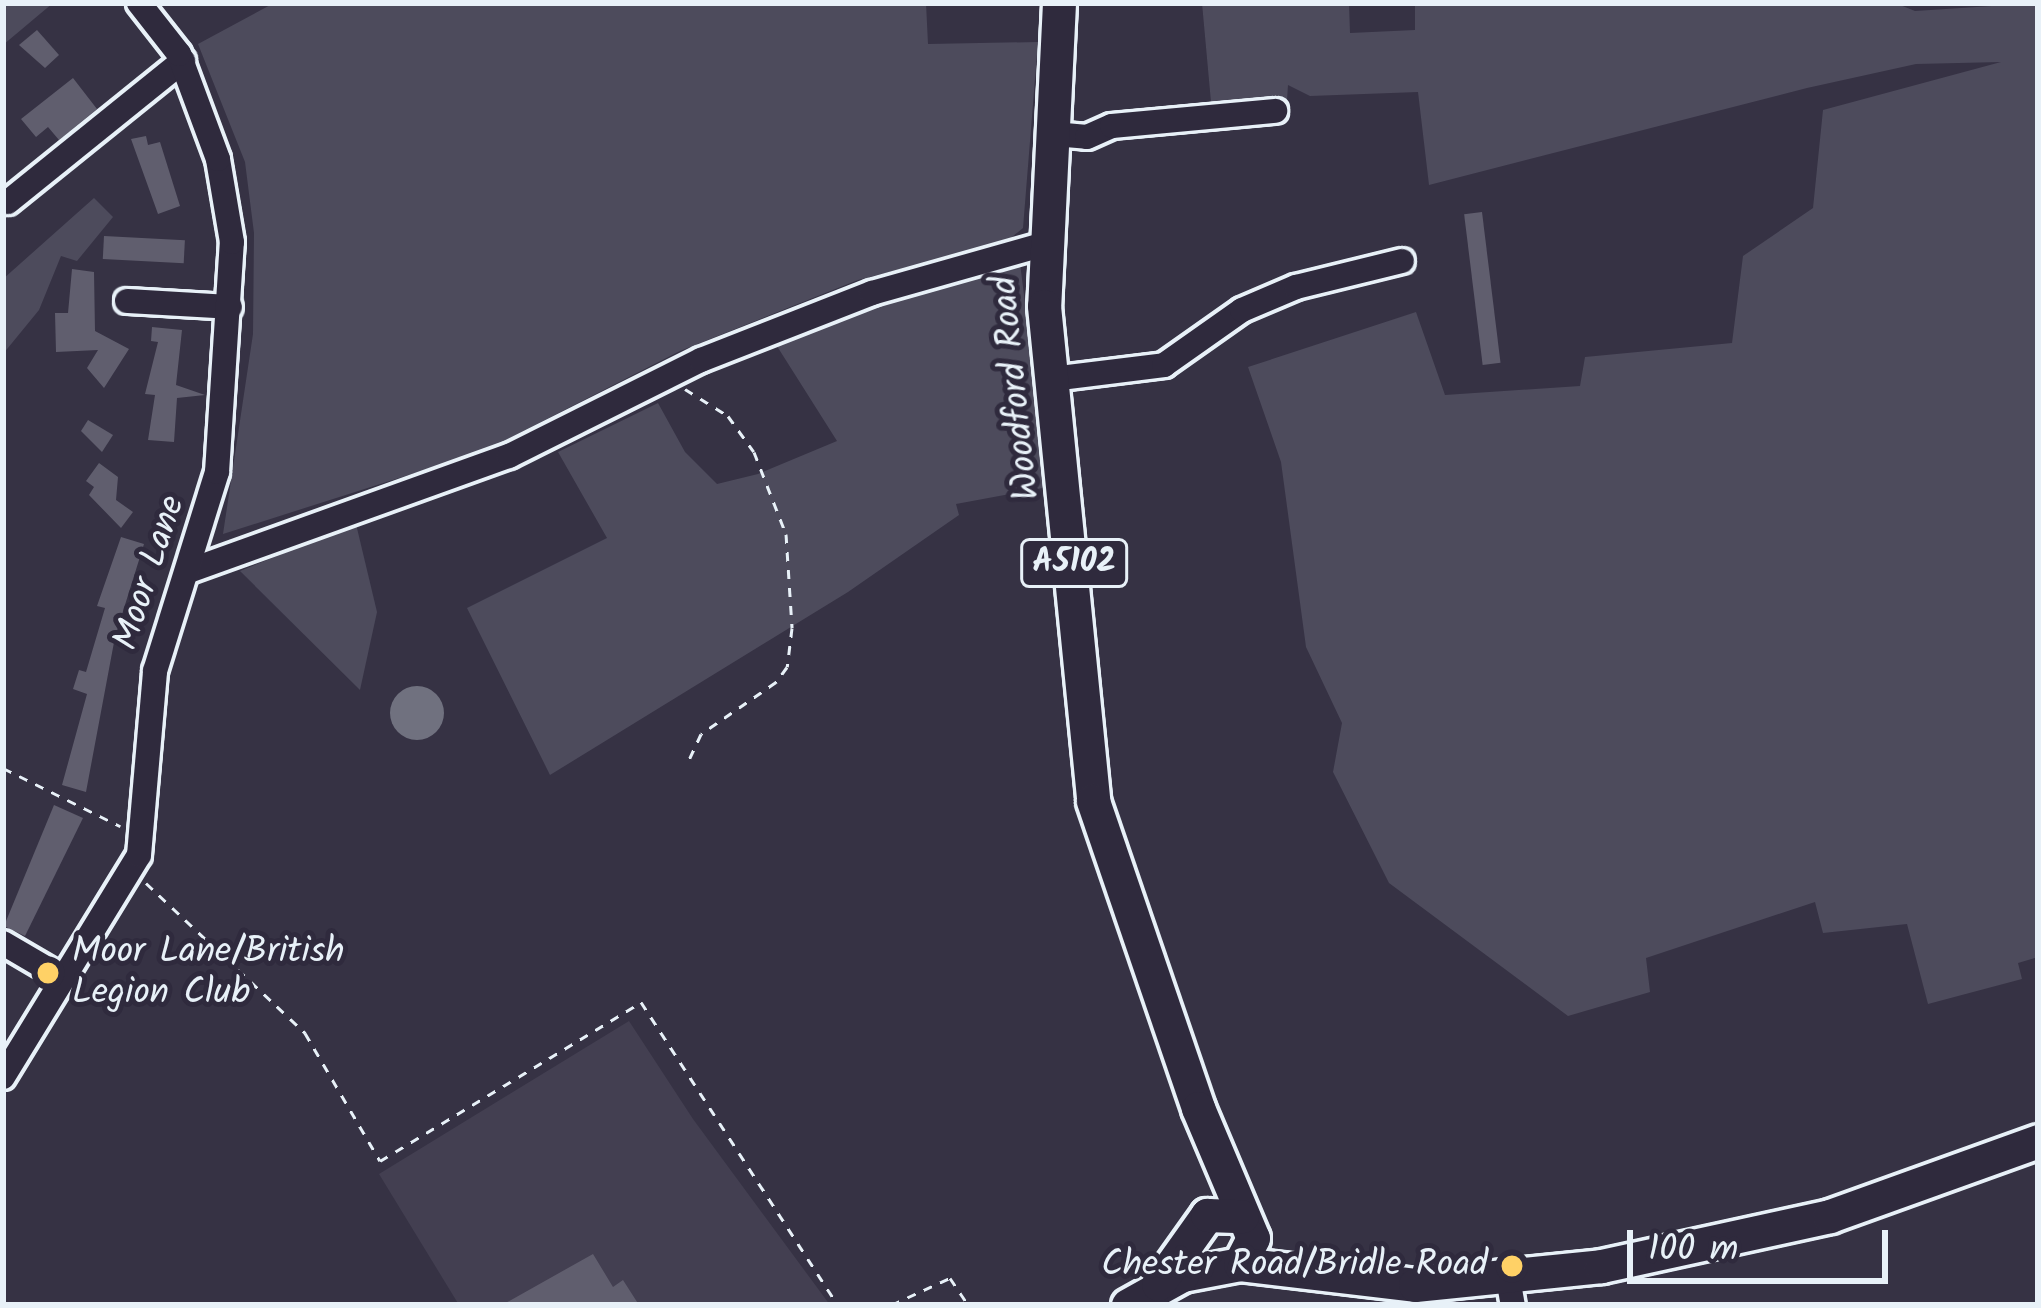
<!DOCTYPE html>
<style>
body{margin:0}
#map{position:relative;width:2041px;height:1308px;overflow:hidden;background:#363244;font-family:Kalam,sans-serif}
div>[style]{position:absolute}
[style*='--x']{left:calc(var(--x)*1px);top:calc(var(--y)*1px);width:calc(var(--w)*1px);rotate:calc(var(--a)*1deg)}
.built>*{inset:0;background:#433f51}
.green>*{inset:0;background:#4d4b5c}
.water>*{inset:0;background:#70717f}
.round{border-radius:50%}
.building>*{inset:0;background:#605e6e;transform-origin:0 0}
.path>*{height:3px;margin-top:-1.5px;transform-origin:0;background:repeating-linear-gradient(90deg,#e8f1f8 0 9px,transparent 0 18px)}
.roads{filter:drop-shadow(3px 0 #e8f1f8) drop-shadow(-3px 0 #e8f1f8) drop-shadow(0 3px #e8f1f8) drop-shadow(0 -3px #e8f1f8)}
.minor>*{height:24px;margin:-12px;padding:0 12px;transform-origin:12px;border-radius:12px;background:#2f2a3d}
.major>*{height:33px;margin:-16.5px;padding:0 16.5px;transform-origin:16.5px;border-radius:16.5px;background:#2f2a3d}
.dots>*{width:33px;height:33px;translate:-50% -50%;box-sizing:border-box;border:6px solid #2f2a3d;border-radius:50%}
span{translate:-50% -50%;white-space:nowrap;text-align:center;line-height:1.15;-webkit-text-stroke:10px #2f2a3d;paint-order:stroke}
.shield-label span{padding:3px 9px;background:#2f2a3d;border:3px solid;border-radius:9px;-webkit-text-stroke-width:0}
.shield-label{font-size:33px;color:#e8f1f8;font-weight:700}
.street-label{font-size:36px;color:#e8f1f8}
.poi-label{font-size:36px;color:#e8f1f8}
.left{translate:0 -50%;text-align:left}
.right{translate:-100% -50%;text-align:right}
.frame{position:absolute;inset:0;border:6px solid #e8f1f8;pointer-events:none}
.scale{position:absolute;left:1627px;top:1230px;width:261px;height:54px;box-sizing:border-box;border:6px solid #e8f1f8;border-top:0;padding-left:15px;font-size:36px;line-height:42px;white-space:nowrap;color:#e8f1f8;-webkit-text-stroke:9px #2f2a3d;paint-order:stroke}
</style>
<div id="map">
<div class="built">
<i style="clip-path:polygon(629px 1021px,693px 1119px,830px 1305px,459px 1305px,379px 1174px)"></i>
</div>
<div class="green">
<i style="clip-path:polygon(3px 3px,53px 3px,3px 45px)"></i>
<i style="clip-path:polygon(274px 3px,926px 3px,928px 44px,1038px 42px,1023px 228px,1006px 242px,858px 280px,680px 351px,484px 451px,223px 534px,253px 334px,254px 233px,245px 162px,198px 44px)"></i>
<i style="clip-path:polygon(1202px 3px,1349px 3px,1350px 33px,1415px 30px,1415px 3px,1895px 3px,1915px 11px,2038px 3px,2038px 957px,2018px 963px,2022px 979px,1928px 1004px,1907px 924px,1823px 933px,1815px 902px,1646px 958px,1650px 992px,1568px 1016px,1389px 883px,1333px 772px,1342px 723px,1306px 647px,1281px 462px,1248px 367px,1416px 312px,1445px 395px,1580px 386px,1585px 357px,1732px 343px,1743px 256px,1813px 208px,1823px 110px,2001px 62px,1916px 64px,1807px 88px,1429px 185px,1418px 92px,1310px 96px,1288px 85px,1287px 100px,1211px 102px)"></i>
<i style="clip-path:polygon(94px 198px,113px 217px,77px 261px,61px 256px,39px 310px,3px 354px,3px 279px)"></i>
<i style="clip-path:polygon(1020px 263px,1048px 487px,956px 504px,959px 515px,848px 592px,550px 775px,467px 608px,607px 538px,558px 452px,658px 403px,685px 452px,717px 484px,758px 474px,837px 441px,775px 343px,889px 298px)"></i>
<i style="clip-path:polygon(356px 524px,377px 612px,360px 690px,240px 571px)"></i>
</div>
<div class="water">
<i class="round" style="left:390px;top:686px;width:54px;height:54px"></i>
</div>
<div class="building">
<i style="clip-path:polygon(37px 30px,59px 55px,45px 68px,19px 45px)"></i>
<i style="clip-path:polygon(73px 78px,97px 109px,59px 140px,48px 127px,36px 137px,21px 119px)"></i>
<i style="clip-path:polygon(146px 136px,148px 145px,160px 142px,180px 206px,158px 214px,131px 139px)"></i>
<i style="left:1482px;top:212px;width:152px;height:18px;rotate:83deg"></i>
<i style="left:104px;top:236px;width:81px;height:23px;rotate:3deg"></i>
<i style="clip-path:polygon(72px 269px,94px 272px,95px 331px,129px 349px,104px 388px,87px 368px,98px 350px,56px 352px,55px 313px,68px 313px)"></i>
<i style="clip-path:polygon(152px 327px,182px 330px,176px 385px,205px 395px,177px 398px,174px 442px,148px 440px,155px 395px,145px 394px,158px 342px,151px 341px)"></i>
<i style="clip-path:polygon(88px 420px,113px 435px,102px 452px,81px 431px)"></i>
<i style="clip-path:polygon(99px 463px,118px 477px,116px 500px,133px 512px,121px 528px,89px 495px,94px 487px,86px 481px)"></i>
<i style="clip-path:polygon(121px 537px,144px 544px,115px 637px,86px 792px,62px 785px,87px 694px,73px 689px,79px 670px,86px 672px,105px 608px,97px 606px)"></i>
<i style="clip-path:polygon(54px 805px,83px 818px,25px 936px,4px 926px)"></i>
<i style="clip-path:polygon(593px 1254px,613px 1287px,623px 1280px,639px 1305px,502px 1305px)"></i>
</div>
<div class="path">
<i style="--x:685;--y:389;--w:51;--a:32.1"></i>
<i style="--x:728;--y:416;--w:44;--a:54.2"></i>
<i style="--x:754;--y:452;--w:88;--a:68.7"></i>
<i style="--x:786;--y:534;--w:94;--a:86.3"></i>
<i style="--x:792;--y:628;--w:39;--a:97"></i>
<i style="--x:787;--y:667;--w:19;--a:126"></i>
<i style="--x:776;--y:682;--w:91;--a:145.3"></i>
<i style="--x:701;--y:734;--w:35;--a:115"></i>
<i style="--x:3;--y:768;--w:131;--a:26.4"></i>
<i style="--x:146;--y:883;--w:219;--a:43.3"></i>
<i style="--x:305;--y:1033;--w:148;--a:59.6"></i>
<i style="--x:380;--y:1161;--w:306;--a:-31.3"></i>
<i style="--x:641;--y:1002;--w:361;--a:57"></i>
<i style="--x:891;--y:1305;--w:65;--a:-24.6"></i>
<i style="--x:950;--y:1278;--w:32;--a:56"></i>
</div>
<div class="roads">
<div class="minor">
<i style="--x:1054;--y:134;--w:33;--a:5"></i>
<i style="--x:1087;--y:137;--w:27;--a:-24"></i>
<i style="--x:1112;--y:126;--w:164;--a:-5.3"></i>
<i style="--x:8;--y:202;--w:225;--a:-38.9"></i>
<i style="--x:127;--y:301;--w:103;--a:3.3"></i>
<i style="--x:1052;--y:379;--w:113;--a:-7.1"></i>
<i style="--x:1164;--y:365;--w:95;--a:-35.2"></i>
<i style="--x:1242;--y:310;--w:59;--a:-23.1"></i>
<i style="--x:1296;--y:287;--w:109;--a:-13.8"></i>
<i style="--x:189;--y:571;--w:340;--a:-19.8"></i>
<i style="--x:509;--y:456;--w:215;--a:-26.6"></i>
<i style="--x:701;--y:360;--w:184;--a:-21.4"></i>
<i style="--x:872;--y:293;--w:177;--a:-15.8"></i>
<i style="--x:3;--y:943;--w:67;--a:30.4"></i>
<i style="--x:3;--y:1077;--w:260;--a:-58.5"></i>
<i style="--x:139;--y:855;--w:185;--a:-85"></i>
<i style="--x:155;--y:671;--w:208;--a:-72.7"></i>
<i style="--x:217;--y:472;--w:230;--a:-86.3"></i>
<i style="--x:232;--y:242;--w:84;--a:-99.6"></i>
<i style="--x:218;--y:159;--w:112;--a:-110.4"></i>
<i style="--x:179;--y:54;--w:65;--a:-128.1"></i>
<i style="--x:1508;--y:1278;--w:27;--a:80"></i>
</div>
<div class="major">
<i style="--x:1059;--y:3;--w:303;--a:92.8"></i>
<i style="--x:1044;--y:306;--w:497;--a:84.3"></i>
<i style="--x:1093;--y:801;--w:324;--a:71.1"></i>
<i style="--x:1198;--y:1108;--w:141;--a:67.1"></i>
<i style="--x:1253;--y:1238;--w:29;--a:117"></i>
<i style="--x:1240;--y:1264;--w:59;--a:169.3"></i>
<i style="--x:1182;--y:1275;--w:62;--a:150.9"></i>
<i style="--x:1240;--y:1264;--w:176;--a:6.8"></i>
<i style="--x:1415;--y:1285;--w:187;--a:-5.8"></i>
<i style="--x:1601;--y:1266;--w:234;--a:-12.3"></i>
<i style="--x:1830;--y:1216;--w:221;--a:-19.8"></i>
<i style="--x:1158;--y:1284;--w:85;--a:-54.6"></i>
<i style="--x:1207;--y:1215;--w:35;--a:2"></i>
</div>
</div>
<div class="dots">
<i style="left:48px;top:973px;background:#ffd166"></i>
<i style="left:1512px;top:1266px;background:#ffd166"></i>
</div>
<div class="shield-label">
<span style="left:1074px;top:563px">A5102</span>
</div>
<div class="street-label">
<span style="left:1017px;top:388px;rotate:-96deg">Woodford Road</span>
<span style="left:150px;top:573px;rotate:-72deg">Moor Lane</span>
</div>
<div class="poi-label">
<span class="left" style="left:72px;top:973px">Moor Lane/British<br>Legion Club</span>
<span class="right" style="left:1488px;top:1266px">Chester Road/Bridle Road</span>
</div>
<div class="frame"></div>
<div class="scale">100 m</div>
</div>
